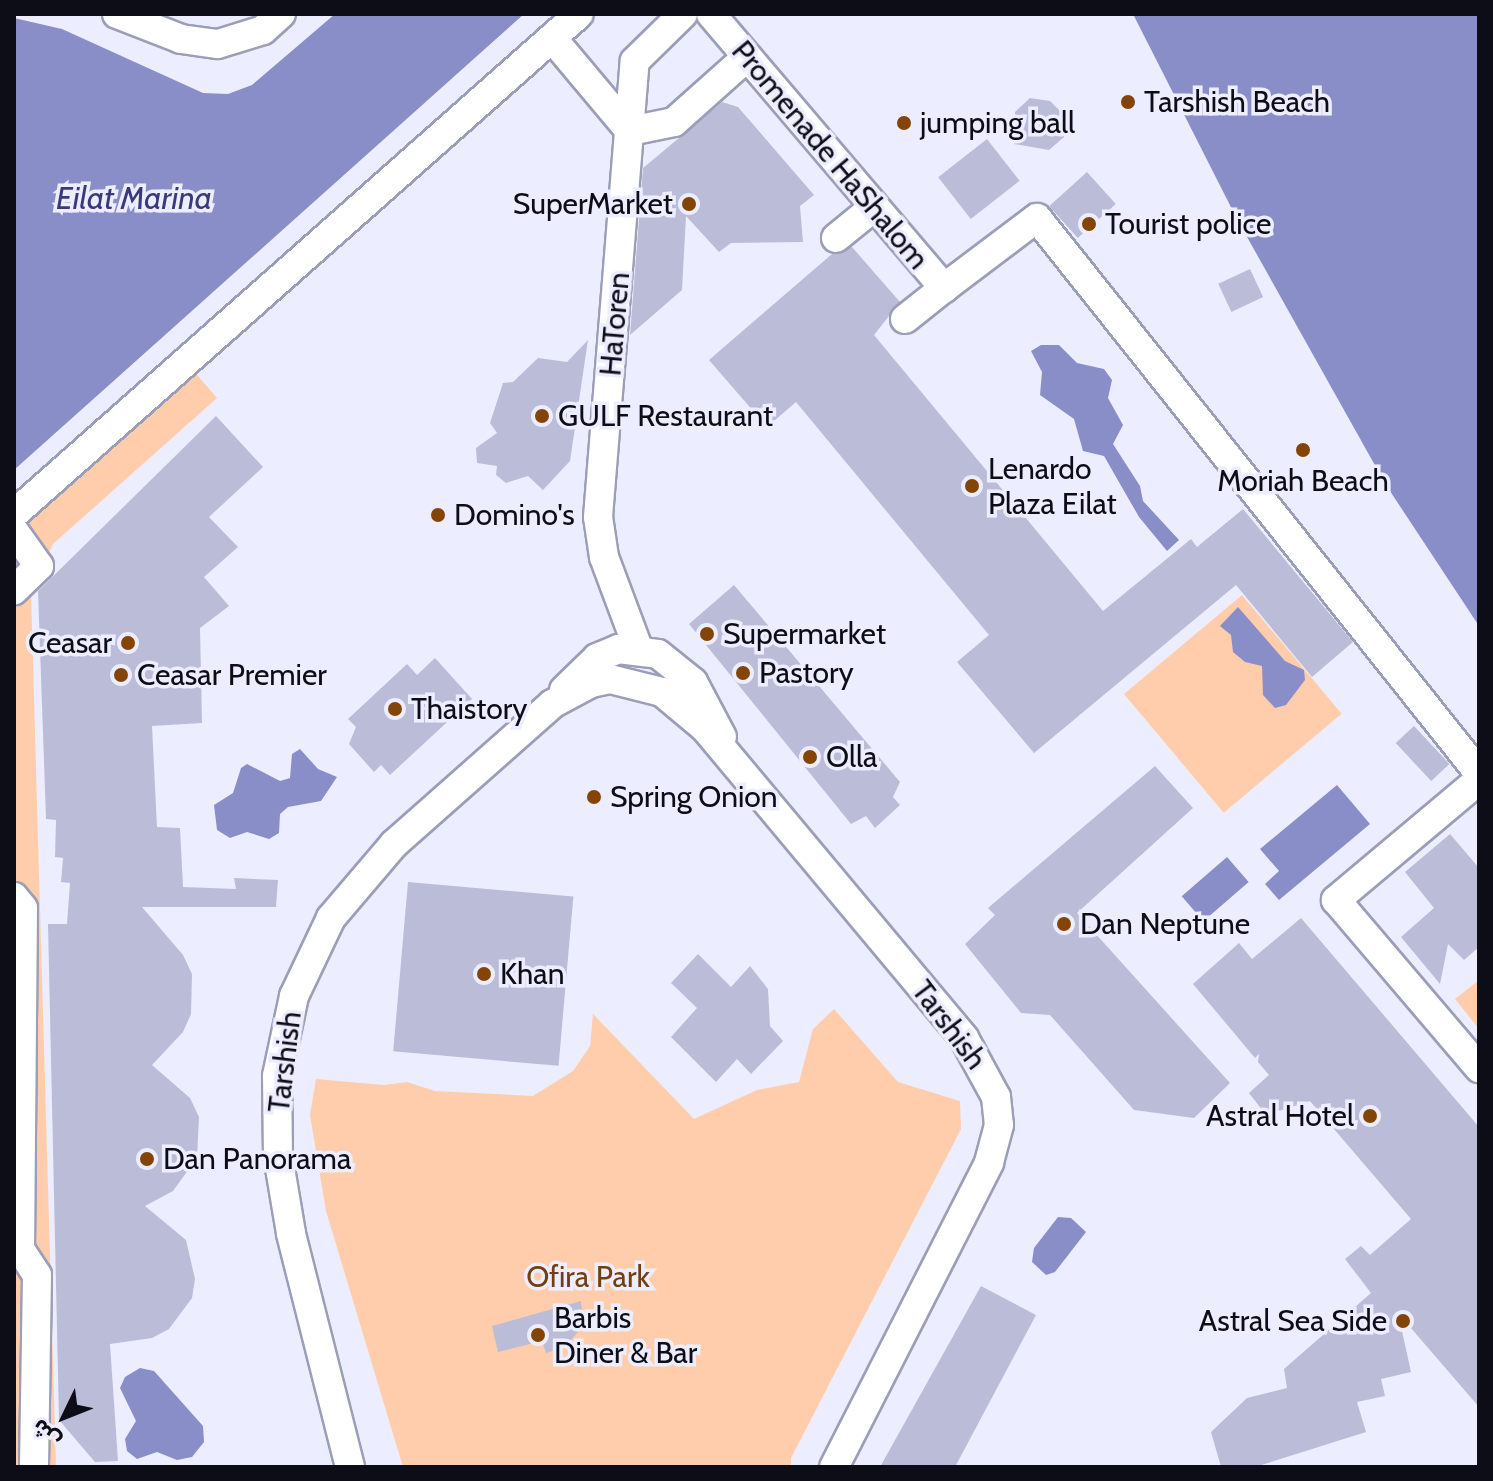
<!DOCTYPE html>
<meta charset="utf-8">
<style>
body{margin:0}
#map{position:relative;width:1493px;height:1481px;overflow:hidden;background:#ecedfe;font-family:Cabin,"Noto Sans Arabic",sans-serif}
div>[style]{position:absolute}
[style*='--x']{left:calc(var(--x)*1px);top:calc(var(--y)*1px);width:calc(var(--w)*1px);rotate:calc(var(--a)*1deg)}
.green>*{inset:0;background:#ffcdab;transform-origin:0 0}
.water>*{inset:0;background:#8a8ec8;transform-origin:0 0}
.building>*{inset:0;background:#bbbdd8;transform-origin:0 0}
.roads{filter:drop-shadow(2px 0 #9b9eb7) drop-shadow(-2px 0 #9b9eb7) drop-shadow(0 2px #9b9eb7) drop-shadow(0 -2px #9b9eb7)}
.minor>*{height:28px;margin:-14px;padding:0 14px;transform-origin:14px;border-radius:14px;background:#fff}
.dots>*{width:22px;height:22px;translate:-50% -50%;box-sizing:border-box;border:4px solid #ecedfe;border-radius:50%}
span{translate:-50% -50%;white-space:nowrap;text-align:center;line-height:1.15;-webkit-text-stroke:7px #ecedfe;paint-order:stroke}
.poi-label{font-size:30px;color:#0c0d16}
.left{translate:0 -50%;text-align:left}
.right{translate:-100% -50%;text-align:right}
.street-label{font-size:30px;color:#0c0d16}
.park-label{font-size:30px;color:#743f10}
.water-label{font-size:32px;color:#3b387f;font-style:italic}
.frame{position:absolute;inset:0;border:16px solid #0c0d16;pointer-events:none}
.north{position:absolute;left:24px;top:1377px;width:80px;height:80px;-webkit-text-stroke:6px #ecedfe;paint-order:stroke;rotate:227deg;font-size:22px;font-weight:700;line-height:32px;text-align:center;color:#0c0d16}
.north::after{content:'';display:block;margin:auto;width:28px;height:36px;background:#0c0d16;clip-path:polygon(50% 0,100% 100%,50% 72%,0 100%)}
</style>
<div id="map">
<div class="green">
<i style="clip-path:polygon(191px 368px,217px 398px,53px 544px,31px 594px,56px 1467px,14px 1467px,14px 512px)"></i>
<i style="left:1242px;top:595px;width:155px;height:154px;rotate:50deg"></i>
<i style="clip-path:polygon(1479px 980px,1479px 1029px,1455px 999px)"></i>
<i style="clip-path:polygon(834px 1009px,898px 1082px,960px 1101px,961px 1129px,791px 1458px,791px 1467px,403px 1467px,326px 1211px,310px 1115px,316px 1079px,384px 1085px,407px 1082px,435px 1091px,533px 1096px,573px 1071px,590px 1046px,593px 1014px,694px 1119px,757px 1090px,799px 1082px,813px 1029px)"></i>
</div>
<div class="water">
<i style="clip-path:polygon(335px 14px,524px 14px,14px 470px,14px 18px,62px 29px,203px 93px,228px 94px,252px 85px)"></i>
<i style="clip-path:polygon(1133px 14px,1479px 14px,1479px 626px,1386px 485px,1237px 219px)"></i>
<i style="clip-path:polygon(1041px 345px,1059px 345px,1077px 363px,1104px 369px,1112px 380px,1108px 398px,1123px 425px,1113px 444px,1140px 486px,1143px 501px,1179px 540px,1167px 551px,1139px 517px,1104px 456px,1083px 451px,1074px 419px,1040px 395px,1042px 372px,1031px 351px)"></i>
<i style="clip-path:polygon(1238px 607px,1285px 661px,1304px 670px,1305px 680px,1286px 705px,1275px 708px,1263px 695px,1262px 666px,1245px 662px,1233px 652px,1231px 635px,1220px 626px)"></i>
<i style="clip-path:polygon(300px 749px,318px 769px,337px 777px,321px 801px,288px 807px,280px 814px,279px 833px,269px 839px,247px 832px,230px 838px,217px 830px,214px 805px,233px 793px,241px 768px,247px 764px,280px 781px,290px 778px,292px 754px)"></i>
<i style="clip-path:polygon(1337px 785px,1370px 824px,1279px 900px,1265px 884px,1279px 871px,1260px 849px)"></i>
<i style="left:1227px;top:857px;width:33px;height:60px;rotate:49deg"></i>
<i style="clip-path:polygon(1058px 1217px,1071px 1218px,1086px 1232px,1055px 1272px,1046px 1275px,1032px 1262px,1034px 1248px)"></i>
<i style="clip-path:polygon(140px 1368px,154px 1371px,203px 1426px,204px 1442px,192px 1457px,177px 1460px,157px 1452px,137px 1459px,127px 1451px,125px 1439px,136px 1421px,120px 1388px,125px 1377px)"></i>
</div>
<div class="building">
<i style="clip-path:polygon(1030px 98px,1050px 101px,1065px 116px,1064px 137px,1049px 150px,1014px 144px,1015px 112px)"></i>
<i style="clip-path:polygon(722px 102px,738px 107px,814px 195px,800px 206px,803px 242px,731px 243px,719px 252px,686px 216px,682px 290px,630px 335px,643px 168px)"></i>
<i style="left:987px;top:139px;width:53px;height:62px;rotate:52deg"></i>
<i style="left:1087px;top:172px;width:43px;height:51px;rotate:48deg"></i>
<i style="clip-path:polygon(852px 247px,900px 302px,874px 335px,1103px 611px,1191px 539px,1197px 547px,1243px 509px,1353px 642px,1312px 677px,1236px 585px,1034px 753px,957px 662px,989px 635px,796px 402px,767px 427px,709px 360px,832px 254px)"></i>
<i style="left:1250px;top:269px;width:31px;height:35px;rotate:65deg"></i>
<i style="clip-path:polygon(588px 340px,570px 461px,543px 490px,528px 476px,506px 483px,496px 475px,497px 466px,477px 463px,476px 448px,497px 433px,490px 423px,503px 383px,513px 382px,538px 358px,567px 362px)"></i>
<i style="clip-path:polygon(216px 416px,263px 467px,209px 517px,238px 547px,204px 577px,229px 606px,200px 628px,202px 723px,152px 726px,157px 827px,180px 828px,183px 887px,236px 889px,234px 878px,278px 880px,276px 907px,142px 907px,183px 955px,192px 974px,191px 1014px,183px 1032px,152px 1065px,190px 1098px,199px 1117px,197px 1158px,173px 1191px,145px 1206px,186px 1240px,195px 1279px,192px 1298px,169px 1329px,152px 1338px,110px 1344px,118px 1461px,95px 1462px,59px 1420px,48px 924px,67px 924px,70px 883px,61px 882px,63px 858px,55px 857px,56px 820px,46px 819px,38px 591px)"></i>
<i style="clip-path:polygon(734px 585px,900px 782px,893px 797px,900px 805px,875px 828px,866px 816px,851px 824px,689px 624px)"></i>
<i style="clip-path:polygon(435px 658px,472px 699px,390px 775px,381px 765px,374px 772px,349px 744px,356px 727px,348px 719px,407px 664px,417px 675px)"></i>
<i style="left:1414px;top:726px;width:52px;height:25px;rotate:47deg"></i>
<i style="clip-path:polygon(1155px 766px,1193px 808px,1077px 913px,1230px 1083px,1194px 1118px,1134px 1110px,1050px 1015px,1021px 1013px,965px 944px,995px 915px,988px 908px)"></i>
<i style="clip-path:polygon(1450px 834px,1479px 868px,1479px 947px,1464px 960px,1448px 944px,1440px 984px,1401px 937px,1434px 908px,1405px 872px)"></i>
<i style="left:408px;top:882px;width:166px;height:170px;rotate:5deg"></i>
<i style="clip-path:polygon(1301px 918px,1479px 1127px,1479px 1407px,1398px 1313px,1411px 1372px,1381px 1379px,1385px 1396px,1357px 1402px,1366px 1432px,1255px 1467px,1221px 1467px,1211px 1432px,1247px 1398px,1287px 1388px,1284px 1369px,1371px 1293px,1345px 1259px,1361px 1246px,1370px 1255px,1411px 1219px,1310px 1101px,1266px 1115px,1249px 1093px,1269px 1075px,1258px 1062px,1259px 1054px,1255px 1058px,1193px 984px,1239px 943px,1252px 959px)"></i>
<i style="clip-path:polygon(698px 954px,731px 987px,750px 966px,768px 989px,770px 1026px,783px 1041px,751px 1074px,737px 1059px,716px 1082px,671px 1037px,697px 1008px,671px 983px)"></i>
<i style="clip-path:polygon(981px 1286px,1036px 1315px,955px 1467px,880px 1467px)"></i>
<i style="clip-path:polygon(581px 1301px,583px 1326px,565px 1347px,546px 1353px,542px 1341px,498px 1352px,492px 1326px)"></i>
</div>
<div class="roads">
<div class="minor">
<i style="--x:117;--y:14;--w:69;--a:21.3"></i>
<i style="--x:181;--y:39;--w:37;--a:8"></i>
<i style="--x:218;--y:44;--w:47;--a:-17.3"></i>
<i style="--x:263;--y:30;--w:24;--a:-42"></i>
<i style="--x:711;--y:14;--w:360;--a:49.6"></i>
<i style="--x:944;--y:288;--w:116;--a:-37"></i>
<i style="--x:1037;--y:218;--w:709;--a:51.47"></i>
<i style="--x:552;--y:38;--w:121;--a:50"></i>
<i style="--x:630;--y:131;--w:45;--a:-11.6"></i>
<i style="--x:674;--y:122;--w:98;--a:-41.7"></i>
<i style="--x:836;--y:238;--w:49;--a:-39.2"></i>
<i style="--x:905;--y:319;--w:50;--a:-38.5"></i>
<i style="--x:14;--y:514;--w:754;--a:-41.51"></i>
<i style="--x:14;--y:531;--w:43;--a:54.5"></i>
<i style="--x:39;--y:566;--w:35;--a:136"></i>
<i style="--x:638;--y:648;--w:97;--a:-110.5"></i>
<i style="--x:604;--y:557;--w:40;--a:-98.5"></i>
<i style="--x:598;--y:517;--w:457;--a:-85.4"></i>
<i style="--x:635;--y:61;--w:67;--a:-44.4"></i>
<i style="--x:564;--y:690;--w:46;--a:-44.1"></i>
<i style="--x:597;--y:658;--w:23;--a:-23"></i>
<i style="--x:618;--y:649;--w:40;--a:7.1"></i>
<i style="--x:658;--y:654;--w:45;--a:38.7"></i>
<i style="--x:693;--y:682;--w:62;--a:62.2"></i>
<i style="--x:1479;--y:780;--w:187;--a:140"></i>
<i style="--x:1336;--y:900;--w:221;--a:49.6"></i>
<i style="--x:14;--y:897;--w:14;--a:51"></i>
<i style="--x:23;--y:908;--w:341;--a:90.5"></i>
<i style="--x:20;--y:1249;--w:31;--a:57"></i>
<i style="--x:37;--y:1275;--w:192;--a:90.9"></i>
<i style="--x:350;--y:1467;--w:241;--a:-104.2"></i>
<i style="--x:291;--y:1233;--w:78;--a:-99.6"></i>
<i style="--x:278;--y:1156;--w:80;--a:-90.7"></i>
<i style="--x:277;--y:1076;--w:82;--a:-78"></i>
<i style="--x:294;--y:996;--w:86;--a:-64.6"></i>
<i style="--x:331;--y:918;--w:97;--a:-49.6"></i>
<i style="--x:394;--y:844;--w:211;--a:-41.5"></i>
<i style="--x:552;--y:704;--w:44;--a:-28.3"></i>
<i style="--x:591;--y:683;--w:19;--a:-12"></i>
<i style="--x:610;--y:679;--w:54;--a:14"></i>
<i style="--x:662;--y:692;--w:56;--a:39.9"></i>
<i style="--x:705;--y:728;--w:404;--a:50.1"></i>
<i style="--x:964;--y:1038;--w:67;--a:61.5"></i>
<i style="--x:996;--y:1097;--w:28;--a:84"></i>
<i style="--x:999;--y:1125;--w:39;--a:105"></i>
<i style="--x:989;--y:1163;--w:341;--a:117"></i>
</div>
</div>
<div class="dots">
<i style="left:1128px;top:102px;background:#834406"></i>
<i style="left:904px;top:123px;background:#834406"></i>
<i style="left:689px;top:204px;background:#834406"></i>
<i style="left:1089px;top:224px;background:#834406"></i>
<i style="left:542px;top:416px;background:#834406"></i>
<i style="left:1303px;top:450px;background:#834406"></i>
<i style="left:972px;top:486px;background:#834406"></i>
<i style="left:438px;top:515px;background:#834406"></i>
<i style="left:707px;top:634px;background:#834406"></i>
<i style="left:128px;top:643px;background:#834406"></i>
<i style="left:743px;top:673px;background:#834406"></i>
<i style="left:121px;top:675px;background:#834406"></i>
<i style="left:395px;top:709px;background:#834406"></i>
<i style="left:810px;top:757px;background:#834406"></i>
<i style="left:594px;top:797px;background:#834406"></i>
<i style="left:1064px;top:924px;background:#834406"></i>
<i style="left:484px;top:974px;background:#834406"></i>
<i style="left:1370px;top:1116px;background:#834406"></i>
<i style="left:147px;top:1159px;background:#834406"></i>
<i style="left:1403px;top:1321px;background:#834406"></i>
<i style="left:538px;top:1335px;background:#834406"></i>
</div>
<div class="poi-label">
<span class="left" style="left:1144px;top:102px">Tarshish Beach</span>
<span class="left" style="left:920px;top:123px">jumping ball</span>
<span class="right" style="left:673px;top:204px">SuperMarket</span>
<span class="left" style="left:1105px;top:224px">Tourist police</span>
<span class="left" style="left:558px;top:416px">GULF Restaurant</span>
<span class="left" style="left:988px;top:486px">Lenardo<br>Plaza Eilat</span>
<span style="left:1303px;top:481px">Moriah Beach</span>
<span class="left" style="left:454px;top:515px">Domino's</span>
<span class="left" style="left:723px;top:634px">Supermarket</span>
<span class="right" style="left:112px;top:643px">Ceasar</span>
<span class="left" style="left:759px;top:673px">Pastory</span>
<span class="left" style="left:137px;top:675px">Ceasar Premier</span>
<span class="left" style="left:411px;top:709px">Thaistory</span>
<span class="left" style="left:826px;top:757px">Olla</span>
<span class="left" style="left:610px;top:797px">Spring Onion</span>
<span class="left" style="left:1080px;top:924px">Dan Neptune</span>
<span class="left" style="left:500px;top:974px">Khan</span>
<span class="right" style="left:1354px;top:1116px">Astral Hotel</span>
<span class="left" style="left:163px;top:1159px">Dan Panorama</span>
<span class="left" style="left:554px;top:1335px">Barbis<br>Diner &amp; Bar</span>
<span class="right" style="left:1387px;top:1321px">Astral Sea Side</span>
</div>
<div class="street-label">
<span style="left:830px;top:155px;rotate:50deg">Promenade HaShalom</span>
<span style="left:615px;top:324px;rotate:-85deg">HaToren</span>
<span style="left:949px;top:1025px;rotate:53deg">Tarshish</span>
<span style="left:285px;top:1062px;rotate:-83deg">Tarshish</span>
</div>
<div class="park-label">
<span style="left:588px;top:1277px">Ofira Park</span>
</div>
<div class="water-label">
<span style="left:134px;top:198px">Eilat Marina</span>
</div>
<div class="frame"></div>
<div class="north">ش</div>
</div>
